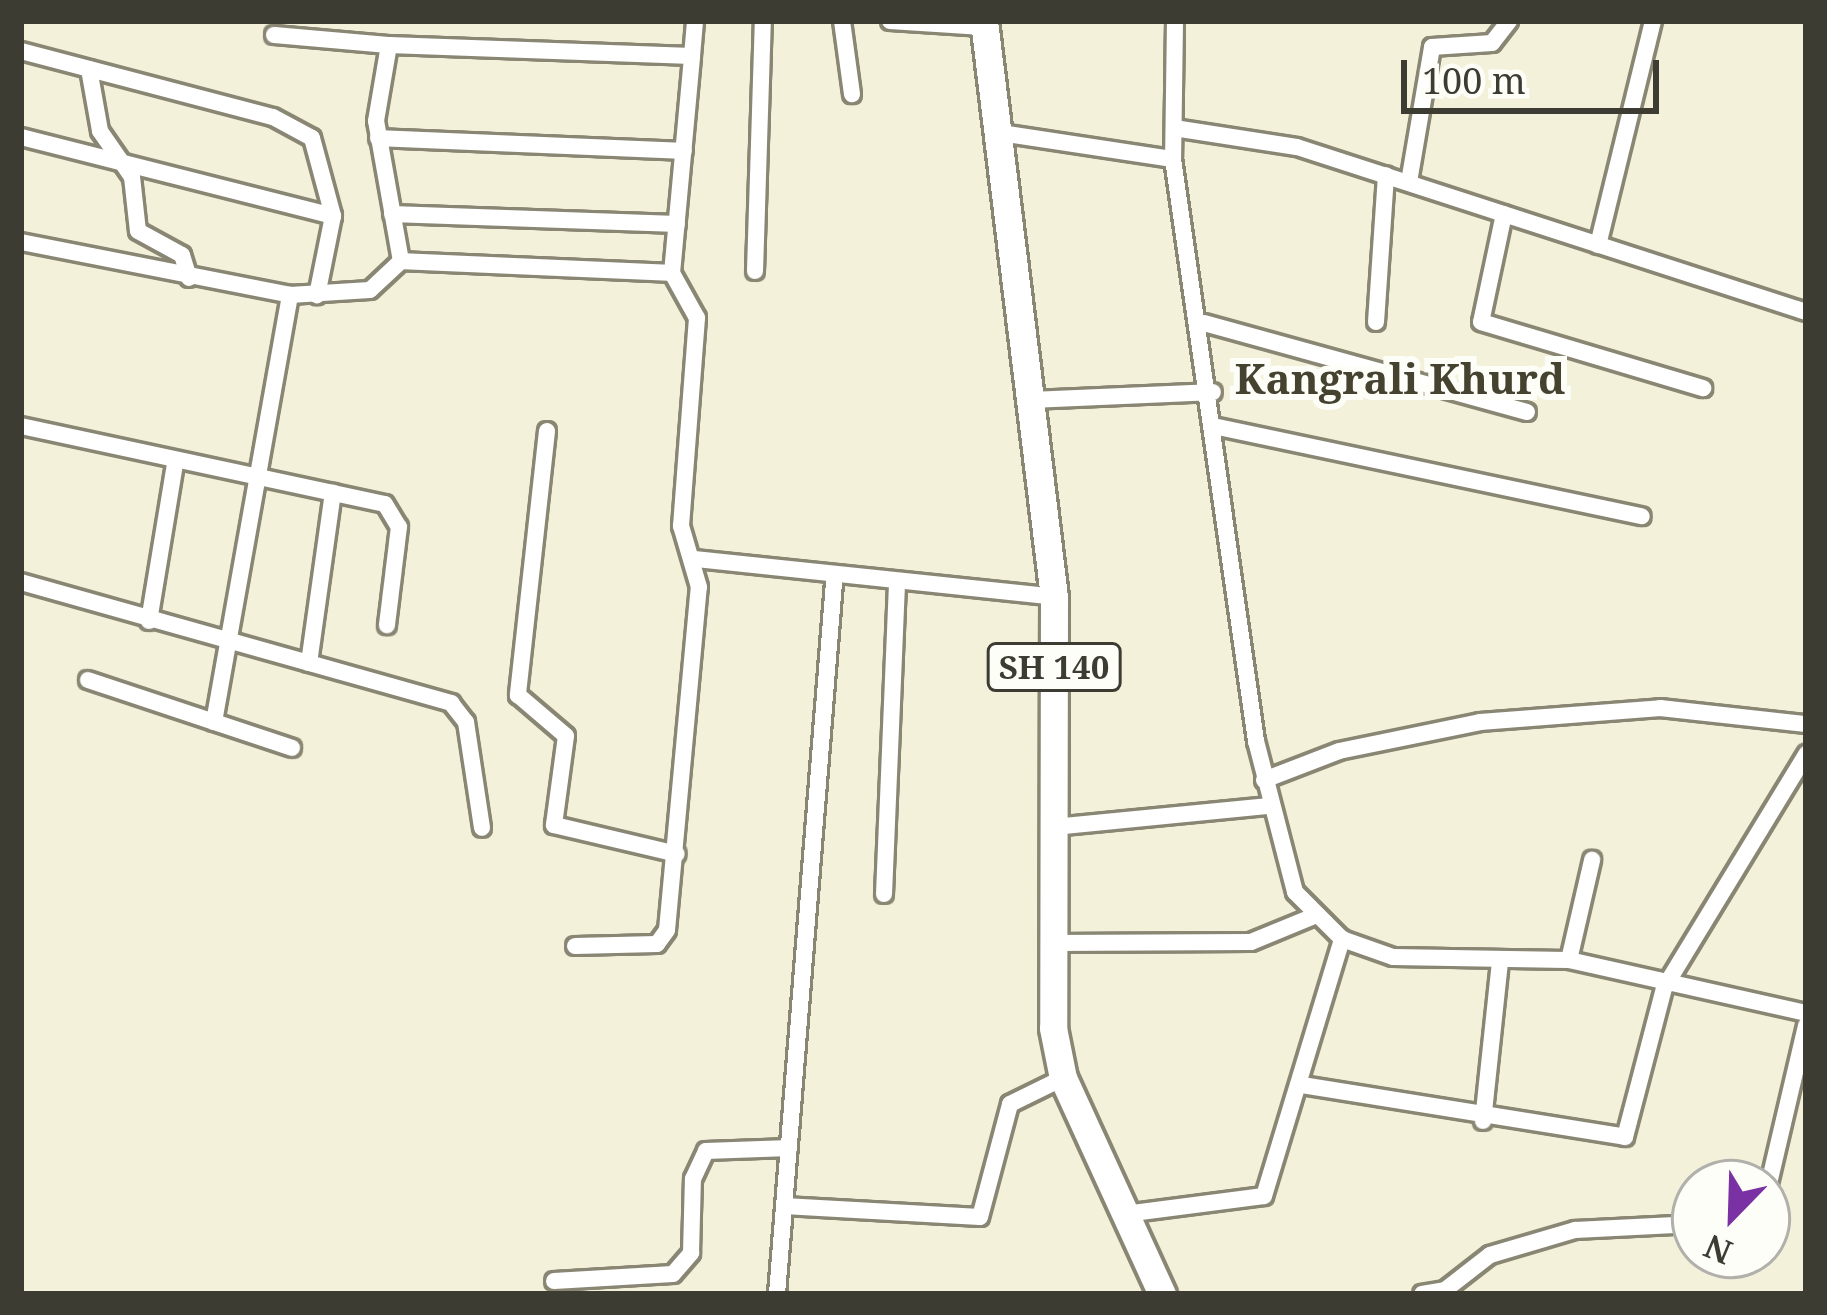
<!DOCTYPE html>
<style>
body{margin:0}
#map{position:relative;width:1827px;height:1315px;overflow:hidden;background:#f4f1db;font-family:"Noto Serif",serif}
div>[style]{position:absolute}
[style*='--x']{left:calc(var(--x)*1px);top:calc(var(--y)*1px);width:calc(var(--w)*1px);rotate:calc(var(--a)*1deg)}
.roads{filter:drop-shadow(3px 0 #898673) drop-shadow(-3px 0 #898673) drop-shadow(0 3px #898673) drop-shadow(0 -3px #898673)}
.minor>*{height:16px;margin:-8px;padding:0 8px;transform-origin:8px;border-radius:8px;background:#fff}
.primary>*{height:27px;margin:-13.5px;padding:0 13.5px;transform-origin:13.5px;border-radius:13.5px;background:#fff}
span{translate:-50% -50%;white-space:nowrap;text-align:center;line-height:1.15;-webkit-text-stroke:12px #fefef9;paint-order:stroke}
.shield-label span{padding:3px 9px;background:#fefef9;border:3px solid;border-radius:9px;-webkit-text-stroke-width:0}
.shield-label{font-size:33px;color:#3d3c33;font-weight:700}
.quarter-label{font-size:42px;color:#454230;font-weight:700}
.frame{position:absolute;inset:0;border:24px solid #3d3c33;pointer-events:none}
.north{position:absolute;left:1671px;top:1159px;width:120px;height:120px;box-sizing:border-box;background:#fefef9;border:3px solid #b1b0aa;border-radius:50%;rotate:203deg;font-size:33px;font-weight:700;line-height:48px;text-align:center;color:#3d3c33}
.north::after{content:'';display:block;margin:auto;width:42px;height:54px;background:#7931a4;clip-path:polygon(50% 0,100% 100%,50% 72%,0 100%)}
.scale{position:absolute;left:1401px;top:60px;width:258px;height:54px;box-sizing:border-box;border:6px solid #3d3c33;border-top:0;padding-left:15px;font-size:36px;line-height:42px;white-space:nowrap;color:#3d3c33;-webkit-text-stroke:9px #fefef9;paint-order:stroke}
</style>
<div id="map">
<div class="roads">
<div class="minor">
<i style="--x:842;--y:21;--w:74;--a:82.2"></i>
<i style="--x:890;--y:21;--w:93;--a:3.7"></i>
<i style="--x:1175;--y:21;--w:138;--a:90.8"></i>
<i style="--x:1173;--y:159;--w:588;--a:81.88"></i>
<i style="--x:1256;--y:741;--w:156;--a:75.5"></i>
<i style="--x:1295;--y:892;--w:66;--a:45"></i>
<i style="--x:1342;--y:939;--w:54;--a:19.4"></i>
<i style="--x:1393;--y:957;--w:176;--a:1"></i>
<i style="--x:1569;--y:960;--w:243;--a:12.6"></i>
<i style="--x:274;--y:35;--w:115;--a:5"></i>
<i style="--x:21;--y:51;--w:260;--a:14.7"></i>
<i style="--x:273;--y:117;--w:44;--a:28.3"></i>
<i style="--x:312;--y:138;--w:81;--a:74.9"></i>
<i style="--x:333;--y:216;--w:81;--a:101.4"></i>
<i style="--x:89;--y:69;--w:63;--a:79.9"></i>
<i style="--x:100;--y:131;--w:56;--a:55.2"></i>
<i style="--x:132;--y:177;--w:54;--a:83.7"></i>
<i style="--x:138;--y:231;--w:50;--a:28.6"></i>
<i style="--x:182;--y:255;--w:24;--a:73"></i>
<i style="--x:1174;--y:128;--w:124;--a:8.8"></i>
<i style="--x:1297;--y:147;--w:535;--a:17.96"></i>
<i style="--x:994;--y:132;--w:181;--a:8.6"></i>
<i style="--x:21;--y:137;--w:322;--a:14.2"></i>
<i style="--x:378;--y:138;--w:306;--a:2.4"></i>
<i style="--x:1409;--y:182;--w:137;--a:-80.3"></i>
<i style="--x:1432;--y:47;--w:60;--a:-3.8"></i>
<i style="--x:1492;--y:43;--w:28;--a:-52"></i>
<i style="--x:392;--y:214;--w:285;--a:2"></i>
<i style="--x:1504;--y:214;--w:110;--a:102"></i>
<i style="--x:1481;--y:322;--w:232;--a:16.6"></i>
<i style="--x:21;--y:242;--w:274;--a:11.1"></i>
<i style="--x:290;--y:295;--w:80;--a:-3.6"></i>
<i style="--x:370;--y:290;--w:42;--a:-43.1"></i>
<i style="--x:401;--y:261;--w:142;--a:-100.1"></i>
<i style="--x:376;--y:121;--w:77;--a:-80.3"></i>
<i style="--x:389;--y:45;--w:303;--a:2.1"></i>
<i style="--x:692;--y:56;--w:35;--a:-85"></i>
<i style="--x:1598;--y:245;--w:231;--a:-76.2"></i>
<i style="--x:401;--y:261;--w:271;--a:2.5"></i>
<i style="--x:755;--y:271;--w:250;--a:-88.2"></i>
<i style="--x:1376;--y:322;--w:147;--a:-86.1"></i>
<i style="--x:1204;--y:323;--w:335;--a:15.4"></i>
<i style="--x:1033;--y:400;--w:180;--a:-2.5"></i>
<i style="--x:21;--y:426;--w:372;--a:12.1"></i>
<i style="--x:385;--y:504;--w:27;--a:59"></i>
<i style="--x:399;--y:527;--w:99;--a:97"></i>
<i style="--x:1218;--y:427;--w:433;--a:11.9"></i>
<i style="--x:547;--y:431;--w:266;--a:96.3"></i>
<i style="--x:518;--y:695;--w:63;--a:40.5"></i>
<i style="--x:566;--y:736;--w:90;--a:97.7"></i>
<i style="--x:554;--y:825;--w:126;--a:13.3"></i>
<i style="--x:695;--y:559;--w:361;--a:6"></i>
<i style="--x:21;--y:582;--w:447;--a:15.7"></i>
<i style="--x:451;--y:703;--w:24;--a:52"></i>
<i style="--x:466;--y:722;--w:107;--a:81.4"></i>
<i style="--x:149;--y:621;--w:159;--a:-80.6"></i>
<i style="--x:309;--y:663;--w:172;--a:-82"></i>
<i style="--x:88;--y:680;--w:215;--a:18.4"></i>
<i style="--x:214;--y:722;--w:434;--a:-79.9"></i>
<i style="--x:1264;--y:780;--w:80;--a:-21.1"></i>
<i style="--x:1339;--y:751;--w:144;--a:-11.6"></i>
<i style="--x:1480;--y:722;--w:181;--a:-4.4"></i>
<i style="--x:1660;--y:708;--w:147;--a:6.3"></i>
<i style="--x:1054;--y:827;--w:216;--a:-5.6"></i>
<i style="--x:884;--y:894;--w:307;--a:-87.6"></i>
<i style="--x:1050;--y:943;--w:201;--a:-0.3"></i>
<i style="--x:1251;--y:942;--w:68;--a:-22.4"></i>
<i style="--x:575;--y:946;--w:82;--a:-1.4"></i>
<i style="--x:657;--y:944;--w:17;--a:-54"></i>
<i style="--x:667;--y:930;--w:344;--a:-84.7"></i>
<i style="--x:699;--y:587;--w:64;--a:-106.4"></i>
<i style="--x:681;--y:526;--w:209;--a:-85.6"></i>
<i style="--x:697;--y:318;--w:51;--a:-119.1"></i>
<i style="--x:672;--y:273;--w:218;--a:-84.7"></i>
<i style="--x:1569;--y:960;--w:103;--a:-77"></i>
<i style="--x:1302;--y:1085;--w:327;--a:9.1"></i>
<i style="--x:1625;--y:1137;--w:154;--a:-75.3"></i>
<i style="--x:1664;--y:988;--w:274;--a:-58.7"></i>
<i style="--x:1483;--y:1121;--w:160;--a:-83.9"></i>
<i style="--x:1767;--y:1192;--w:171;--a:-76.8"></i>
<i style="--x:784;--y:1206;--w:196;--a:3.2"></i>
<i style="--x:980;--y:1217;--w:117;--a:-75.1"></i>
<i style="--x:1010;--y:1104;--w:59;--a:-26.1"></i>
<i style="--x:1125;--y:1214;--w:140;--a:-7.4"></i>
<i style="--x:1264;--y:1196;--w:269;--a:-73.1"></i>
<i style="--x:554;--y:1281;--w:119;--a:-3.4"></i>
<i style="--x:673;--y:1274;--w:28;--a:-49"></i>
<i style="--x:691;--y:1253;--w:74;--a:-88.5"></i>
<i style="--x:693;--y:1179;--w:31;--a:-65"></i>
<i style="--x:706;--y:1151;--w:83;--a:-2.1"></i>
<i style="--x:777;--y:1294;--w:714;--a:-85.42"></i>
<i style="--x:1422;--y:1294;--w:23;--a:-10"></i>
<i style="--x:1445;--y:1290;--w:57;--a:-37.9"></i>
<i style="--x:1490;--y:1255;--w:89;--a:-16.4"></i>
<i style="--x:1575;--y:1230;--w:120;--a:-2.9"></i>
</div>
<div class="primary">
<i style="--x:984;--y:21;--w:580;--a:83.07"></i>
<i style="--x:1054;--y:597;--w:431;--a:90.1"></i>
<i style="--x:1053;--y:1028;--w:51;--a:78.7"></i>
<i style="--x:1063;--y:1078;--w:238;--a:65.4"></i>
</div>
</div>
<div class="shield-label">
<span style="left:1054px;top:667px">SH 140</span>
</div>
<div class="quarter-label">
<span style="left:1400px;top:378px">Kangrali Khurd</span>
</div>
<div class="frame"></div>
<div class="north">N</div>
<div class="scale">100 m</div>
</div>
